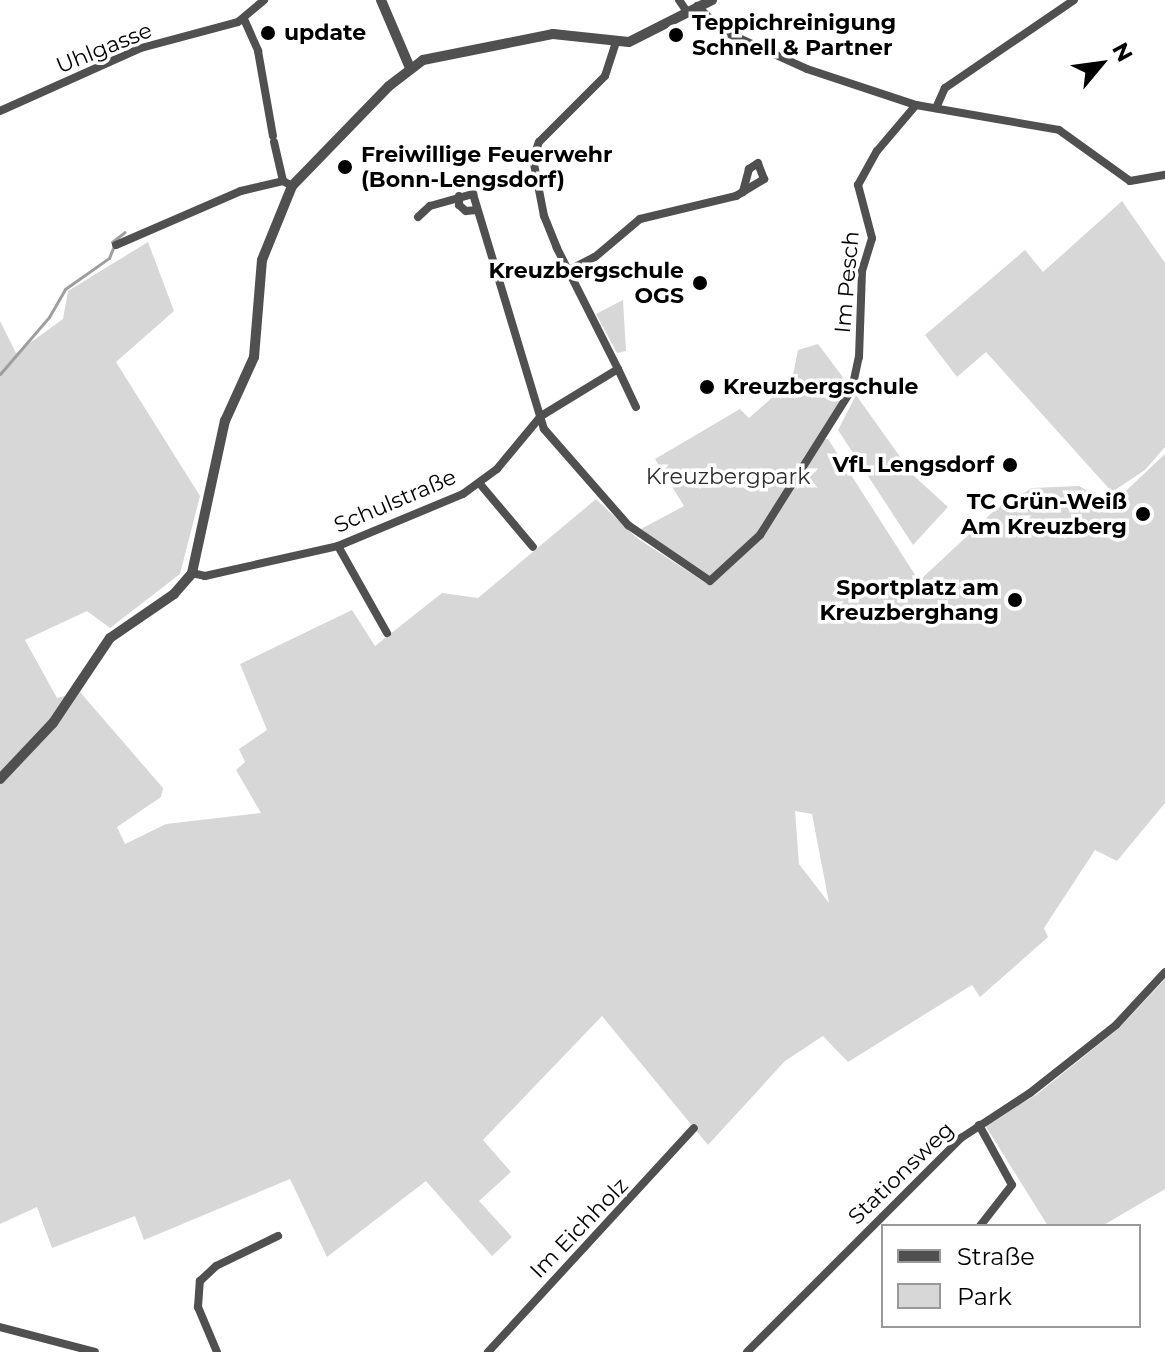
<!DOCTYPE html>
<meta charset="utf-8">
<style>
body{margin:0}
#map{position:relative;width:1165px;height:1352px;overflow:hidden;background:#fff;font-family:Montserrat,sans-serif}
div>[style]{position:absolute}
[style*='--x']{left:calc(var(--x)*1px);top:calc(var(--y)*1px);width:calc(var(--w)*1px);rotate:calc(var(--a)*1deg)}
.green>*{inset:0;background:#d7d7d7}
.stream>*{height:3px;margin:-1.5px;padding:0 1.5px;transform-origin:1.5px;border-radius:1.5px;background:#9e9e9e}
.minor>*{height:8px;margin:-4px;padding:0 4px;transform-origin:4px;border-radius:4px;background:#505050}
.tertiary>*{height:10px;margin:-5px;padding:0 5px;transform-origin:5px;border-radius:5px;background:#505050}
.dots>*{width:22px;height:22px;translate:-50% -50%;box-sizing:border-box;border:4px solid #fff;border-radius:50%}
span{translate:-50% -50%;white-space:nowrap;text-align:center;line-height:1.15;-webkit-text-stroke:7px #fff;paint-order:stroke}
.poi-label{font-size:22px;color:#000;font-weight:700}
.left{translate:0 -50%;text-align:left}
.right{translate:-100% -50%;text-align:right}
.street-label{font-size:22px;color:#000}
.park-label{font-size:22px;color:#2e2e2e}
.legend{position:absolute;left:881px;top:1224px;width:260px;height:104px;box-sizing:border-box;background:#fff;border:2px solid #999;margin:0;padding:10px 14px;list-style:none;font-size:24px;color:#000}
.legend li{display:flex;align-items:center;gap:16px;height:40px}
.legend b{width:40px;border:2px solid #999}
.north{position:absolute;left:1061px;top:24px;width:80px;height:80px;-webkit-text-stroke:6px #fff;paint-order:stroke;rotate:61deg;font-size:22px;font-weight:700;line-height:32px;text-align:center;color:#000}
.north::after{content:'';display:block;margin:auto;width:28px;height:36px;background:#000;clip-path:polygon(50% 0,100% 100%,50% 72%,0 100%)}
</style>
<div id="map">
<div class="green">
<i style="clip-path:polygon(1122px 201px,1165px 263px,1165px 447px,1145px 470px,1112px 492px,986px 352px,957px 377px,925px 335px,1025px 250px,1043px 272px)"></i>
<i style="clip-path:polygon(evenodd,148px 242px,174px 311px,116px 362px,200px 496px,180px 574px,110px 628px,87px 611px,25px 640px,57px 698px,80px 692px,163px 788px,161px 797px,117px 827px,125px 844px,166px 824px,261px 813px,236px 770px,245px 762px,239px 749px,267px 730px,240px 664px,352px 610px,375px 646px,442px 593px,478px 598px,596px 499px,637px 538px,709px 585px,762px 537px,823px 439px,828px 439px,919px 581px,997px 508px,1032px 488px,1079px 486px,1112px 504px,1165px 454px,1165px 803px,1117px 861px,1095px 850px,1044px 928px,1048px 937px,980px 997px,972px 985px,848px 1062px,823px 1036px,785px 1061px,708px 1145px,602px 1016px,483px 1140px,511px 1172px,479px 1201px,512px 1237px,492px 1256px,426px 1181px,327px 1257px,290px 1179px,144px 1240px,135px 1216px,52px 1248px,37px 1207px,0 1224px,0 321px,16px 353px,63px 319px,68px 291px,148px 242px,795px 811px,812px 814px,829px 903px,799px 864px,795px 811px)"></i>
<i style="clip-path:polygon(623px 300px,626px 351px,617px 353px,596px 314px)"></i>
<i style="clip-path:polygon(818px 344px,848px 384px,845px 394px,758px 534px,710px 577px,641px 529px,684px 506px,655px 459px,740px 409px,749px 418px,792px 380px,798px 350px)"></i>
<i style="clip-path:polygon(856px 395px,913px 475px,948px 507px,913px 545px,838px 430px)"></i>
<i style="clip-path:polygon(1165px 979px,1165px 1189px,1102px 1226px,1048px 1226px,985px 1125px,1036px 1095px,1118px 1029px)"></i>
</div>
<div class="stream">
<i style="--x:112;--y:242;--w:16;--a:-38"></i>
<i style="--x:0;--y:374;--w:75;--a:-49.3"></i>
<i style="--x:49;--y:317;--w:32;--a:-60"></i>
<i style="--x:65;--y:289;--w:54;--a:-35.2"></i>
<i style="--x:109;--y:258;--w:11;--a:-68"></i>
</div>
<div class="minor">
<i style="--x:679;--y:0;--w:14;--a:56"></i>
<i style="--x:697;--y:6;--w:36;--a:44"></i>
<i style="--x:723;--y:31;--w:92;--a:24.3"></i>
<i style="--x:807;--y:69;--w:115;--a:18.3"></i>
<i style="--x:916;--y:105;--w:145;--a:9.9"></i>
<i style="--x:1059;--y:130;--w:87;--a:35.7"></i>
<i style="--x:1130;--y:181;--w:36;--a:-10"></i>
<i style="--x:244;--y:19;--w:35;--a:66"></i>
<i style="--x:258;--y:51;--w:86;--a:80"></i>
<i style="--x:936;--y:108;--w:22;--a:-66"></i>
<i style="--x:945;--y:88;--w:156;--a:-34.3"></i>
<i style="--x:0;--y:111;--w:154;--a:-24.1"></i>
<i style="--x:141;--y:48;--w:100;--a:-15"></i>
<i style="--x:238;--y:22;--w:34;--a:-40"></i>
<i style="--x:274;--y:142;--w:40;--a:77"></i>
<i style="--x:459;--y:196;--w:9;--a:90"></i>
<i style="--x:459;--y:205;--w:9;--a:41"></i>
<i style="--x:466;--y:211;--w:11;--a:-5"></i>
<i style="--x:418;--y:217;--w:16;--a:-43"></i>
<i style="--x:430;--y:206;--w:45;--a:-15.6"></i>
<i style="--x:473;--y:194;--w:245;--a:73.2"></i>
<i style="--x:544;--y:429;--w:128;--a:48.8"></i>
<i style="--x:628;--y:525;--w:99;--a:34.3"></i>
<i style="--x:710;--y:581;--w:68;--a:-42.6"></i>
<i style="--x:760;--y:535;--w:173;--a:-57.8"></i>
<i style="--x:852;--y:389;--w:33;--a:-78"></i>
<i style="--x:859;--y:357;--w:86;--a:-88"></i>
<i style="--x:862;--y:271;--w:34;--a:-73"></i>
<i style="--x:872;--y:238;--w:55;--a:-104.8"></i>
<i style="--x:858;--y:185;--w:39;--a:-61"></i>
<i style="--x:877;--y:151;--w:60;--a:-49.7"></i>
<i style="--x:116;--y:245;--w:136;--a:-23.4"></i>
<i style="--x:241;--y:191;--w:43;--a:-13.4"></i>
<i style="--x:283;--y:181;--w:10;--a:29"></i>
<i style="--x:567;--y:271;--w:31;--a:-27"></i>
<i style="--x:595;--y:257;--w:59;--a:-40.2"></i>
<i style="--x:640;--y:219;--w:99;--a:-13.5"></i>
<i style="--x:736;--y:196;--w:33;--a:-31"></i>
<i style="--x:764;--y:179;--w:17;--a:-111"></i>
<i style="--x:758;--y:163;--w:11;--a:146"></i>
<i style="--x:749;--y:169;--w:24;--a:105"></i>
<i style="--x:618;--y:369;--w:42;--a:64.7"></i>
<i style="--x:480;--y:484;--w:82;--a:49.9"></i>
<i style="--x:338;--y:546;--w:100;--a:60.6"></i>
<i style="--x:192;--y:573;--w:13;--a:13"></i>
<i style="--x:205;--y:576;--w:136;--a:-12.7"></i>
<i style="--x:338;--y:546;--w:135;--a:-22.6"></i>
<i style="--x:463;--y:494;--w:42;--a:-36.3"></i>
<i style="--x:497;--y:469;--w:69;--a:-50.3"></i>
<i style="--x:541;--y:416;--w:90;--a:-31.4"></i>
<i style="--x:618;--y:369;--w:136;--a:-116.8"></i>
<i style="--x:557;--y:248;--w:35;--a:-112"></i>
<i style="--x:544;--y:216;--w:58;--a:-100.9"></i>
<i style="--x:533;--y:159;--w:18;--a:-71"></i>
<i style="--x:539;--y:142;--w:93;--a:-45"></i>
<i style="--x:605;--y:76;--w:36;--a:-72"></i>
<i style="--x:979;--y:1125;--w:68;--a:61.2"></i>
<i style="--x:1012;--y:1185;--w:52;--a:128"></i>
<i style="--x:0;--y:1327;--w:98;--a:14.7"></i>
<i style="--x:217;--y:1352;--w:49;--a:-112.9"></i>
<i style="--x:198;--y:1307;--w:26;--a:-86"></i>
<i style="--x:200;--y:1281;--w:22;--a:-43"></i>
<i style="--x:216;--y:1266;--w:69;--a:-25.8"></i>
<i style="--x:488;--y:1352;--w:304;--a:-47.4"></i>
<i style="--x:747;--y:1352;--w:303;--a:-45"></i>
<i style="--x:961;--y:1138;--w:82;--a:-33.1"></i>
<i style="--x:1030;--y:1093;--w:110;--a:-38.3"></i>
<i style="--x:1116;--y:1025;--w:72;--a:-47.2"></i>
</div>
<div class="tertiary">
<i style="--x:381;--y:0;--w:74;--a:66.9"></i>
<i style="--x:0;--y:779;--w:77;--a:-46.6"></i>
<i style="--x:53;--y:723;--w:102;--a:-56.2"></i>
<i style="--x:110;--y:638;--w:78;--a:-34.5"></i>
<i style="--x:174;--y:594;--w:28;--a:-49"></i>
<i style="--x:192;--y:573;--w:156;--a:-77.8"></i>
<i style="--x:225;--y:421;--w:70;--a:-65.6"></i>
<i style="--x:254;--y:357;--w:97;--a:-85.3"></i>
<i style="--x:262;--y:260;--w:80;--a:-67.9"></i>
<i style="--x:292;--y:186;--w:139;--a:-45.9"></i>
<i style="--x:389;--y:86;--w:43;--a:-37.4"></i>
<i style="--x:423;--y:60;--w:133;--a:-11.3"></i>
<i style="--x:553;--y:34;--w:76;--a:6"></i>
<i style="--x:629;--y:42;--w:93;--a:-26.8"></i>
</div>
<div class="dots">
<i style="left:268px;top:33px;background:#000"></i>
<i style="left:676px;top:35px;background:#000"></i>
<i style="left:345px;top:167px;background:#000"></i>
<i style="left:700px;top:283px;background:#000"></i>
<i style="left:707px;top:387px;background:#000"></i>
<i style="left:1010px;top:465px;background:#000"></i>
<i style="left:1143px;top:514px;background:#000"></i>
<i style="left:1015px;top:600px;background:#000"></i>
</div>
<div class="poi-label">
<span class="left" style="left:692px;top:35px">Teppichreinigung<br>Schnell &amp; Partner</span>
<span class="left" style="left:284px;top:33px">update</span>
<span class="left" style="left:361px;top:167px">Freiwillige Feuerwehr<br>(Bonn-Lengsdorf)</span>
<span class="right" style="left:684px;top:283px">Kreuzbergschule<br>OGS</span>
<span class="left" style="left:723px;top:387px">Kreuzbergschule</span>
<span class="right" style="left:994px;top:465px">VfL Lengsdorf</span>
<span class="right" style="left:1127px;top:514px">TC Grün-Weiß<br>Am Kreuzberg</span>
<span class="right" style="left:999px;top:600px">Sportplatz am<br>Kreuzberghang</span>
</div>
<div class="street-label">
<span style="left:104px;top:48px;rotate:-22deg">Uhlgasse</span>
<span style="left:847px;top:282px;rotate:-85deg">Im Pesch</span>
<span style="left:395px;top:501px;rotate:-23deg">Schulstraße</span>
<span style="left:901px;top:1173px;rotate:-44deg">Stationsweg</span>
<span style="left:579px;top:1228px;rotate:-46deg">Im Eichholz</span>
</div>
<div class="park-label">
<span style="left:728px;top:477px">Kreuzbergpark</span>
</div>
<ul class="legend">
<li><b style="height:10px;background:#505050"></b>Straße</li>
<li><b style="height:22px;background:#d7d7d7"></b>Park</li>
</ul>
<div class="north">N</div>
</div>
